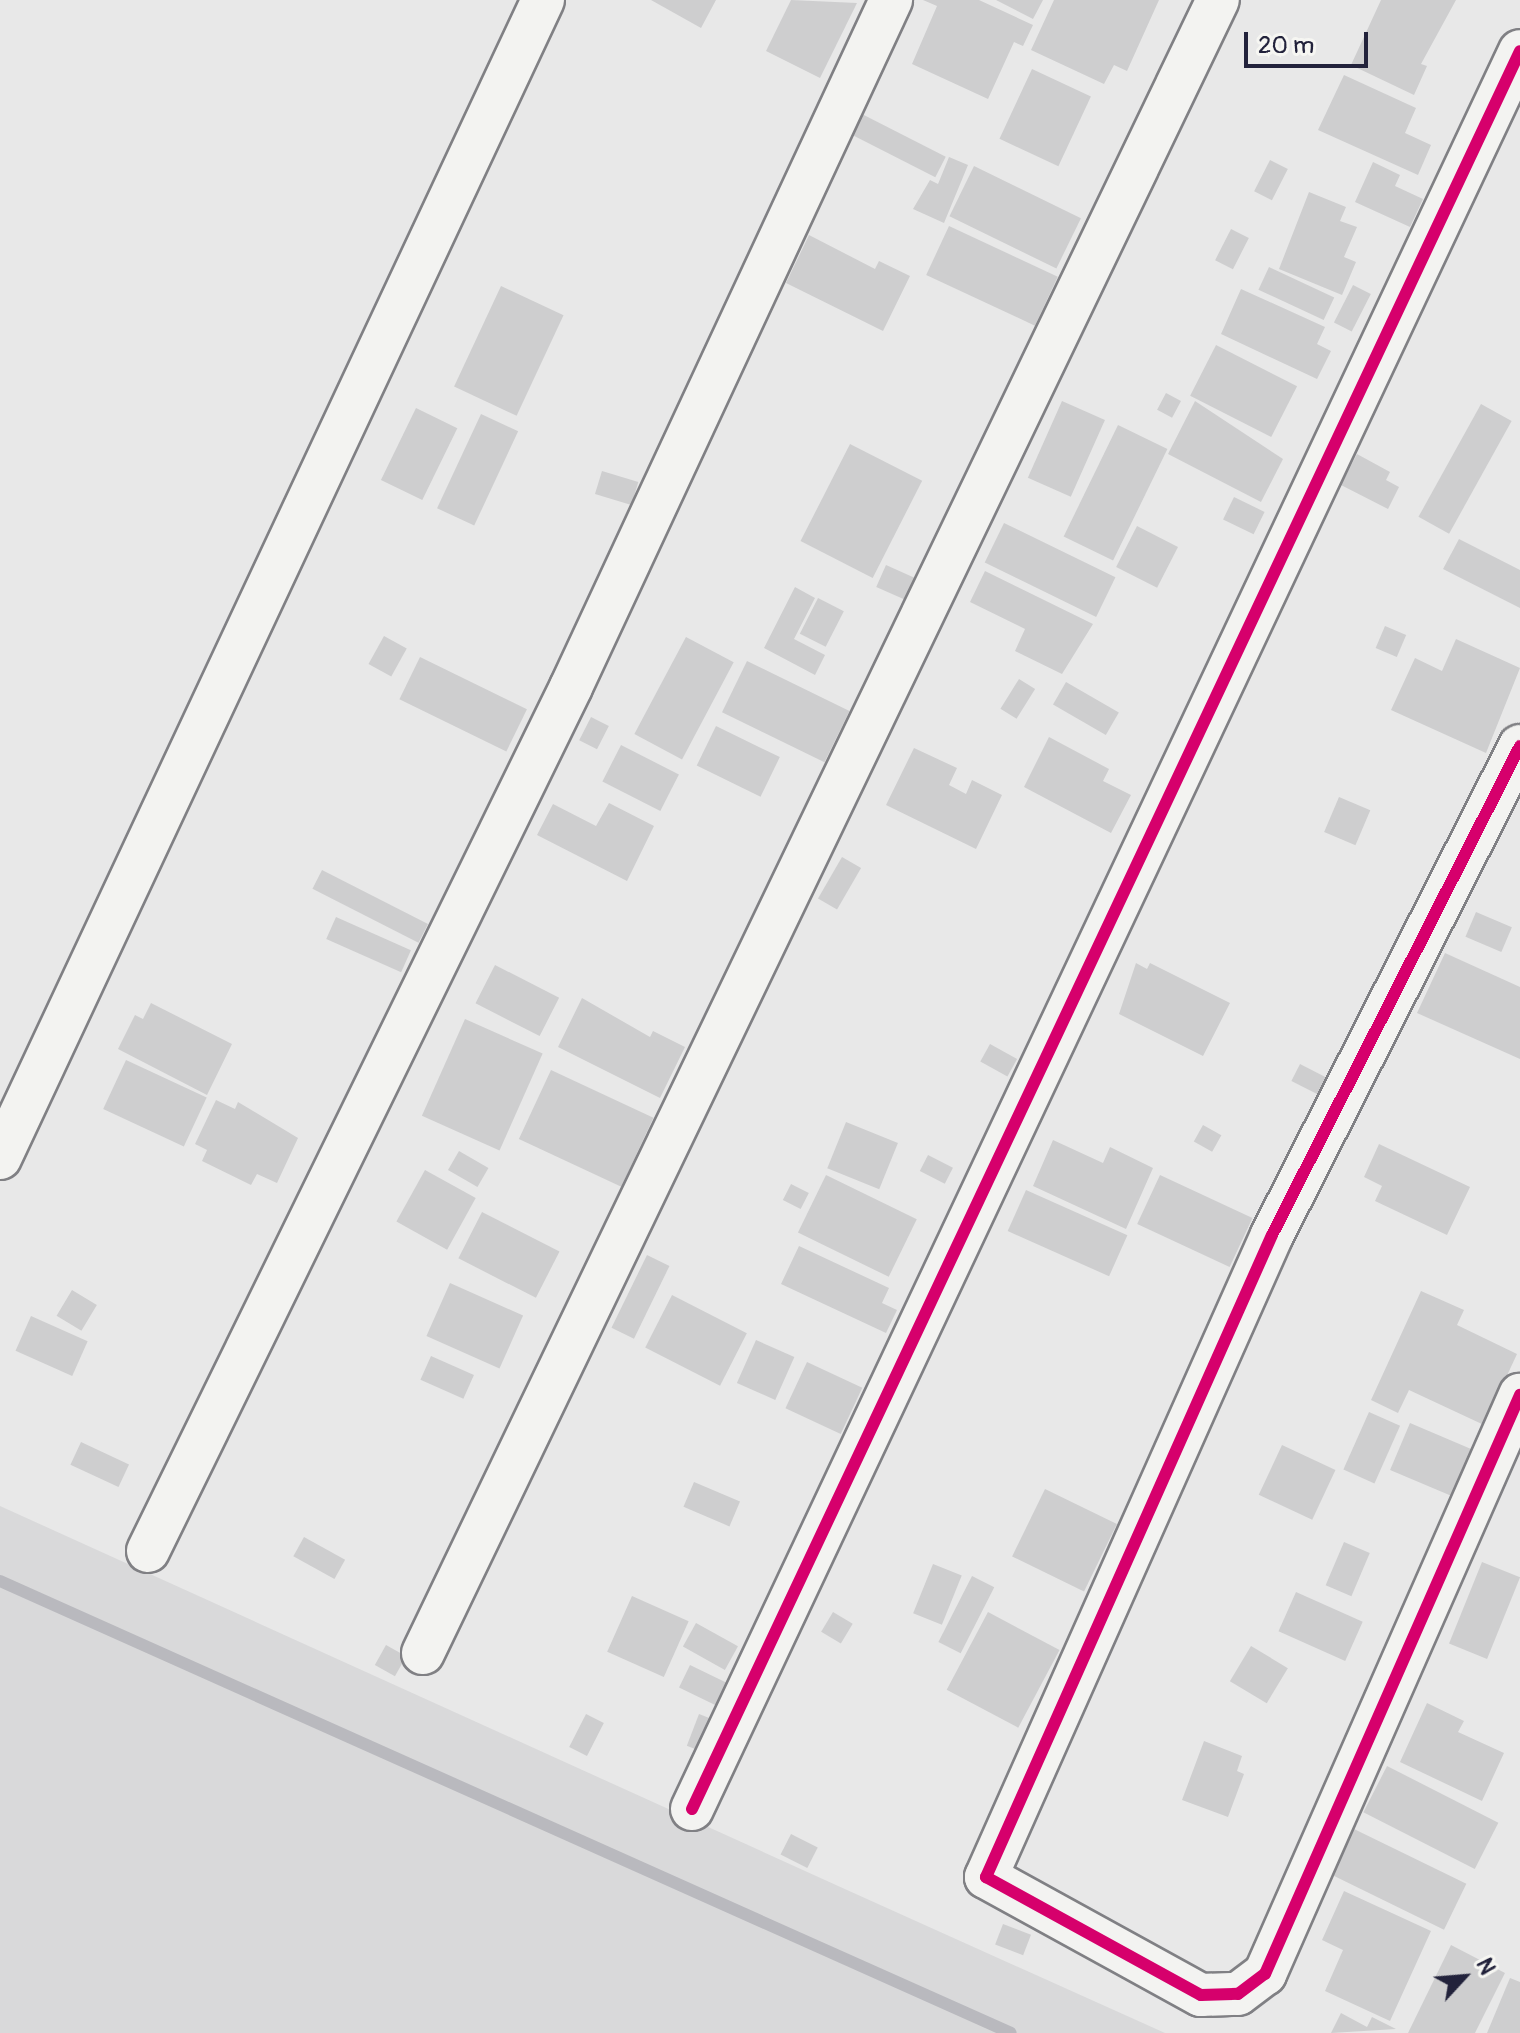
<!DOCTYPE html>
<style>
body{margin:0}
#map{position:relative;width:1520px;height:2033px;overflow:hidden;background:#e8e8e8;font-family:Pangolin,sans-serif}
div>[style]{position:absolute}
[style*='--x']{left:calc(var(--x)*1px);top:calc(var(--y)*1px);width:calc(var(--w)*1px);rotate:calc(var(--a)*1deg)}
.green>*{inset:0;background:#d9d9da}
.stream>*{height:12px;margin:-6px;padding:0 6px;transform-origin:6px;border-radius:6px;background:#b9b9be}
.building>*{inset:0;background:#cececf;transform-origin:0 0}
.roads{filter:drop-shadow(2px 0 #808084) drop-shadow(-2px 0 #808084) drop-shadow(0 2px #808084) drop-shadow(0 -2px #808084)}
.street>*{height:42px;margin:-21px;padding:0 21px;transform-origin:21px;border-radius:21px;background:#f3f3f1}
.cycleway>*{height:12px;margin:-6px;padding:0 6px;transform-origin:6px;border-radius:6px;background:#d6006c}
span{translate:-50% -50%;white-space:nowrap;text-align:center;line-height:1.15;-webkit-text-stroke:6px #f6f6f2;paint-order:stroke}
.north{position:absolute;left:1424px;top:1937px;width:80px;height:80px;-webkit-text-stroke:6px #f6f6f2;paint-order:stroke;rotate:64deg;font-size:22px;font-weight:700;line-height:32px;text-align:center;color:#22223b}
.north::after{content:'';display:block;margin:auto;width:28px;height:36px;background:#22223b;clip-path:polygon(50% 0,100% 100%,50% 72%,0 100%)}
.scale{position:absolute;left:1244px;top:32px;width:124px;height:36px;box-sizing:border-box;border:4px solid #22223b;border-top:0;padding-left:10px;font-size:24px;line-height:28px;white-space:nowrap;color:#22223b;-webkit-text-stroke:6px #f6f6f2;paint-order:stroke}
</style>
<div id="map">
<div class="green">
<i style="clip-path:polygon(0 1506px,847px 1890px,1165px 2033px,0 2033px)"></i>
</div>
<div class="stream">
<i style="--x:0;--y:1581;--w:1107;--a:24.09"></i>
</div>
<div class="building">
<i style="clip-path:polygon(651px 0,716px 0,701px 28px)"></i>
<i style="clip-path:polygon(791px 0,857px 3px,820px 78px,766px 51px)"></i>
<i style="clip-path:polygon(923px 0,979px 0,1033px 25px,1023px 46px,1014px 42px,988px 99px,912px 64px,937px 6px)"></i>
<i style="clip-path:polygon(996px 0,1043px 0,1033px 19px)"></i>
<i style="clip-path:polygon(1054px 0,1159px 0,1127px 71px,1114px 65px,1104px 84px,1031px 50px)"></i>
<i style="clip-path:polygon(1381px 0,1456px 0,1421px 64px,1427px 66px,1414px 95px,1351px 65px)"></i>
<i style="left:1032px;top:69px;width:65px;height:77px;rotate:25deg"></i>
<i style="clip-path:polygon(1344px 75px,1416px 108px,1405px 133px,1431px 145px,1418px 175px,1318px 130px)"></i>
<i style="left:854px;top:110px;width:103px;height:23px;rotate:27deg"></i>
<i style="clip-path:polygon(949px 157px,968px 165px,944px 223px,913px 209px,930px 180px,938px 184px)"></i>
<i style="left:1270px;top:160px;width:20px;height:35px;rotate:27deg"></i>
<i style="clip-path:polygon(1373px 162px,1400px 175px,1395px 186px,1423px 199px,1410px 227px,1355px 202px)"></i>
<i style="left:974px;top:166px;width:119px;height:56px;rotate:26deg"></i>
<i style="clip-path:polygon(1309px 192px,1346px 207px,1340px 221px,1357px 227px,1344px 257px,1356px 262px,1342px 295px,1279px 269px)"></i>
<i style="left:949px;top:226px;width:120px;height:54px;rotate:25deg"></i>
<i style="left:1231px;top:229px;width:20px;height:35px;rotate:27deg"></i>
<i style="clip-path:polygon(809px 235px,875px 269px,879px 261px,910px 276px,883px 331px,786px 283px)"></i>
<i style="left:1269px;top:267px;width:72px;height:25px;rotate:25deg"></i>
<i style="left:1353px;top:285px;width:20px;height:42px;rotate:27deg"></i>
<i style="left:501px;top:286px;width:69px;height:111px;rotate:25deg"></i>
<i style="clip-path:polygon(1241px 289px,1325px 327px,1317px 344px,1331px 351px,1317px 379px,1221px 334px)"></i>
<i style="left:1216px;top:345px;width:91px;height:57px;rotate:27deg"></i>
<i style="left:1166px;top:393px;width:17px;height:19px;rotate:28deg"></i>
<i style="left:1062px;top:401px;width:47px;height:84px;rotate:24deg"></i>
<i style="clip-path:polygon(1195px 401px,1283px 459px,1261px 502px,1168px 454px)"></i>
<i style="left:1481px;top:404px;width:35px;height:129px;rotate:29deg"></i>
<i style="left:416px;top:408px;width:46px;height:80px;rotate:26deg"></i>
<i style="left:481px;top:414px;width:41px;height:104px;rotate:25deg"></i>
<i style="left:1118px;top:425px;width:55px;height:124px;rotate:26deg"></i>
<i style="left:850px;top:444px;width:81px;height:109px;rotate:27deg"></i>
<i style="clip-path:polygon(1357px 454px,1390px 472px,1386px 480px,1399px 487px,1388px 509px,1341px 485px)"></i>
<i style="left:602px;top:471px;width:38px;height:24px;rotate:17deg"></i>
<i style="left:1234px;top:497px;width:34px;height:25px;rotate:26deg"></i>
<i style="left:1004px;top:523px;width:124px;height:44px;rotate:26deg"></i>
<i style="left:1137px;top:526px;width:46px;height:46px;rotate:27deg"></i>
<i style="clip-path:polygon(1459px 539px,1520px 570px,1520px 608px,1443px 569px)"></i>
<i style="left:886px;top:565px;width:36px;height:24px;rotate:24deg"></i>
<i style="clip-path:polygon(985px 571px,1093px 624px,1062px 674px,1015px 651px,1025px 629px,970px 602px)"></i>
<i style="clip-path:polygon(795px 587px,815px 598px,794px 639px,825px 655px,815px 675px,764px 648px)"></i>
<i style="left:818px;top:598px;width:29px;height:40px;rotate:27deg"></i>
<i style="left:1385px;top:626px;width:23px;height:24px;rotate:23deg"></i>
<i style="left:384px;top:636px;width:26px;height:32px;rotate:29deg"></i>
<i style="left:686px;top:637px;width:54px;height:110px;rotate:28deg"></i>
<i style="clip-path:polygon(1456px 639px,1520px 668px,1486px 753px,1391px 710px,1415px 658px,1442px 671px)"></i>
<i style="left:420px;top:657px;width:119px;height:47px;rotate:26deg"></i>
<i style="left:747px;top:661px;width:114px;height:57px;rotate:26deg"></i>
<i style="left:1019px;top:679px;width:19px;height:35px;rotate:32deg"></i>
<i style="left:1066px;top:682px;width:61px;height:26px;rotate:30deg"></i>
<i style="left:591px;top:717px;width:20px;height:26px;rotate:27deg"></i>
<i style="left:716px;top:726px;width:71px;height:44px;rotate:26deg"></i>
<i style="clip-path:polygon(1049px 737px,1109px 769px,1103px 781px,1131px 795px,1111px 833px,1024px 787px)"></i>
<i style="left:621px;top:745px;width:65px;height:41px;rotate:27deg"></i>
<i style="clip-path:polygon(914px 748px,957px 768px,949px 785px,966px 794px,972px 780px,1002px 795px,976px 849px,886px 805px)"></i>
<i style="left:1339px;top:797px;width:34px;height:38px;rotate:23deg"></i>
<i style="clip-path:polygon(609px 803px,654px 826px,627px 881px,537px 835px,553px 804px,596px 826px)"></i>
<i style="left:842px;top:857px;width:22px;height:48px;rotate:30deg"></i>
<i style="left:322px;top:870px;width:119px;height:21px;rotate:27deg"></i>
<i style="left:1476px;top:912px;width:39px;height:27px;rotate:23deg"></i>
<i style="left:336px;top:917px;width:82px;height:24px;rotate:24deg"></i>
<i style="clip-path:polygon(1445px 953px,1520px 987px,1520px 1059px,1417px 1013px)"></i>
<i style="clip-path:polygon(1136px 963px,1147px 969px,1150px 963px,1230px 1003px,1203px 1056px,1119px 1014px)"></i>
<i style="left:495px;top:965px;width:72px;height:43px;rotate:27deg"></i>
<i style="clip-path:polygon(582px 998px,650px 1037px,653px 1031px,685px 1047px,660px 1098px,558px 1047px)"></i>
<i style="clip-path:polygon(151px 1003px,232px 1044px,207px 1095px,118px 1049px,135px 1015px,143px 1019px)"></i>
<i style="left:465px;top:1019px;width:85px;height:106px;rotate:24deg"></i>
<i style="left:990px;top:1044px;width:31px;height:20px;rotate:29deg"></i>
<i style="left:126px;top:1060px;width:89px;height:54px;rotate:25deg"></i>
<i style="left:1300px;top:1064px;width:35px;height:19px;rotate:27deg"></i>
<i style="left:551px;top:1070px;width:113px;height:76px;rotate:25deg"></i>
<i style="clip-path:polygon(216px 1100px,235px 1109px,238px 1102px,298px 1138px,277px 1183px,257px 1174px,251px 1185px,202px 1161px,207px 1150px,195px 1144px)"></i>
<i style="left:846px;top:1122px;width:56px;height:50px;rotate:22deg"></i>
<i style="left:1203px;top:1125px;width:21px;height:19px;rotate:29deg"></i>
<i style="clip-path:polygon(1053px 1140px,1103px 1163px,1110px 1147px,1153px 1168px,1126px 1229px,1033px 1186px)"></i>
<i style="clip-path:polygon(1379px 1144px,1470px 1187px,1447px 1235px,1375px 1201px,1382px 1186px,1364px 1177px)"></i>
<i style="left:459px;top:1151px;width:34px;height:22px;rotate:30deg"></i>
<i style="left:928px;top:1155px;width:28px;height:18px;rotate:27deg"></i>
<i style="left:425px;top:1170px;width:58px;height:59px;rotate:29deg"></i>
<i style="left:826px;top:1175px;width:101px;height:64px;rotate:26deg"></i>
<i style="left:1160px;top:1175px;width:102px;height:54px;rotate:25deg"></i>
<i style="left:791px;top:1184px;width:20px;height:18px;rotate:27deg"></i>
<i style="left:1026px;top:1190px;width:111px;height:45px;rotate:24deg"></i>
<i style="left:482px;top:1212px;width:87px;height:52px;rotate:27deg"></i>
<i style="clip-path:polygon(799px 1246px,889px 1288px,882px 1303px,897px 1310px,886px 1333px,781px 1284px)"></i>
<i style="left:647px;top:1255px;width:25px;height:81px;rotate:26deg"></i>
<i style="left:450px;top:1283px;width:80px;height:58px;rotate:24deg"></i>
<i style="left:72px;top:1290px;width:29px;height:30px;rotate:31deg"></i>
<i style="clip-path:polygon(1421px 1291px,1464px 1310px,1457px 1325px,1517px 1354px,1484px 1425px,1409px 1390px,1398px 1413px,1371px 1400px)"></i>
<i style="left:672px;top:1295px;width:84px;height:59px;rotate:27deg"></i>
<i style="left:31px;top:1316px;width:62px;height:38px;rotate:24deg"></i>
<i style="left:756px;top:1340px;width:42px;height:47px;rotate:24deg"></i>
<i style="left:431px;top:1356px;width:47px;height:26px;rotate:24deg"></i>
<i style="left:807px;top:1362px;width:61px;height:51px;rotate:25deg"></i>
<i style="left:1369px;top:1412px;width:34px;height:63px;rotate:24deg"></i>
<i style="left:1410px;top:1423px;width:74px;height:51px;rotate:23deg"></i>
<i style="left:81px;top:1442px;width:53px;height:25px;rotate:25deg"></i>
<i style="left:1282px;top:1445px;width:59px;height:55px;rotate:25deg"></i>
<i style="left:694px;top:1482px;width:50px;height:27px;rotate:23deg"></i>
<i style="left:1045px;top:1489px;width:80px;height:75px;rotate:26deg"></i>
<i style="left:304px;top:1537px;width:47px;height:22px;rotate:29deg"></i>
<i style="left:1344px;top:1542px;width:28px;height:47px;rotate:23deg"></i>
<i style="left:1482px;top:1562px;width:41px;height:88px;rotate:22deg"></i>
<i style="left:933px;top:1564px;width:31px;height:53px;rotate:22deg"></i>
<i style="left:972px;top:1576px;width:25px;height:74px;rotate:27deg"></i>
<i style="left:1296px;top:1592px;width:73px;height:43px;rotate:24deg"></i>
<i style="left:632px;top:1596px;width:62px;height:61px;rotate:24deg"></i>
<i style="left:833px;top:1612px;width:23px;height:23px;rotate:31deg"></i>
<i style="left:988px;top:1612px;width:81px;height:88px;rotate:28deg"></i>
<i style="left:696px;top:1623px;width:48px;height:27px;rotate:29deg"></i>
<i style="left:386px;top:1645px;width:23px;height:23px;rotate:29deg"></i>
<i style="left:1251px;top:1646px;width:43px;height:41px;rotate:31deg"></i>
<i style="left:690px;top:1665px;width:43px;height:25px;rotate:26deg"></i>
<i style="clip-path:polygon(1427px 1703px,1464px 1721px,1458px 1732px,1504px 1753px,1482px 1801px,1400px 1762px)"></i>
<i style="left:586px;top:1714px;width:20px;height:37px;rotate:27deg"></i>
<i style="left:699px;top:1714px;width:22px;height:34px;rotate:21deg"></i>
<i style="clip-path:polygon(1204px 1741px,1242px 1756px,1237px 1771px,1244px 1774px,1228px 1817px,1182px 1800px)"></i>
<i style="left:1387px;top:1766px;width:125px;height:52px;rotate:27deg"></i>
<i style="left:1354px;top:1829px;width:125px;height:51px;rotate:26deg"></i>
<i style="left:791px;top:1834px;width:30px;height:23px;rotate:27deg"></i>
<i style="clip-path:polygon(1344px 1891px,1431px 1931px,1390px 2021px,1325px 1991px,1343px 1950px,1322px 1940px)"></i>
<i style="left:1003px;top:1924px;width:30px;height:22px;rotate:21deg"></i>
<i style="clip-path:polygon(1451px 1945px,1505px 1973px,1475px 2033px,1408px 2033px)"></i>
<i style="clip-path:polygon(1510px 1978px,1520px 1982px,1520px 2033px,1487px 2033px)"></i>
<i style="clip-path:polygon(1341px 2013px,1367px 2027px,1372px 2017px,1396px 2029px,1331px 2033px)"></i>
</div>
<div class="roads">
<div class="street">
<i style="--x:1520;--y:746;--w:548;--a:116.89"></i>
<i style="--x:1272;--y:1235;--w:703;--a:114.01"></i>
<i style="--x:986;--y:1877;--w:245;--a:28.8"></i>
<i style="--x:1201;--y:1995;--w:37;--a:-2"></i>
<i style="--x:1238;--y:1994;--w:34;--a:-37"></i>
<i style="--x:1265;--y:1974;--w:633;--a:-66.23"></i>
<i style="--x:0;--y:1158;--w:1279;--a:-64.88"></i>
<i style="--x:148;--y:1551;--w:962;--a:-63.91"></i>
<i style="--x:571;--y:687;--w:758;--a:-65.02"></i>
<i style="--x:423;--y:1653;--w:1834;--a:-64.32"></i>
<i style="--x:692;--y:1809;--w:1943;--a:-64.78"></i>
</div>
</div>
<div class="cycleway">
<i style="--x:1520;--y:746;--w:548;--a:116.89"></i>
<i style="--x:1272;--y:1235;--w:703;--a:114.01"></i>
<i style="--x:986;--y:1877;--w:245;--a:28.8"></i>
<i style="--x:1201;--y:1995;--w:37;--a:-2"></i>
<i style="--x:1238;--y:1994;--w:34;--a:-37"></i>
<i style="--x:1265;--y:1974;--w:633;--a:-66.23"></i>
<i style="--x:692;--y:1809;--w:1943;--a:-64.78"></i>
</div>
<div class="north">N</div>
<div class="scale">20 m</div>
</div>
